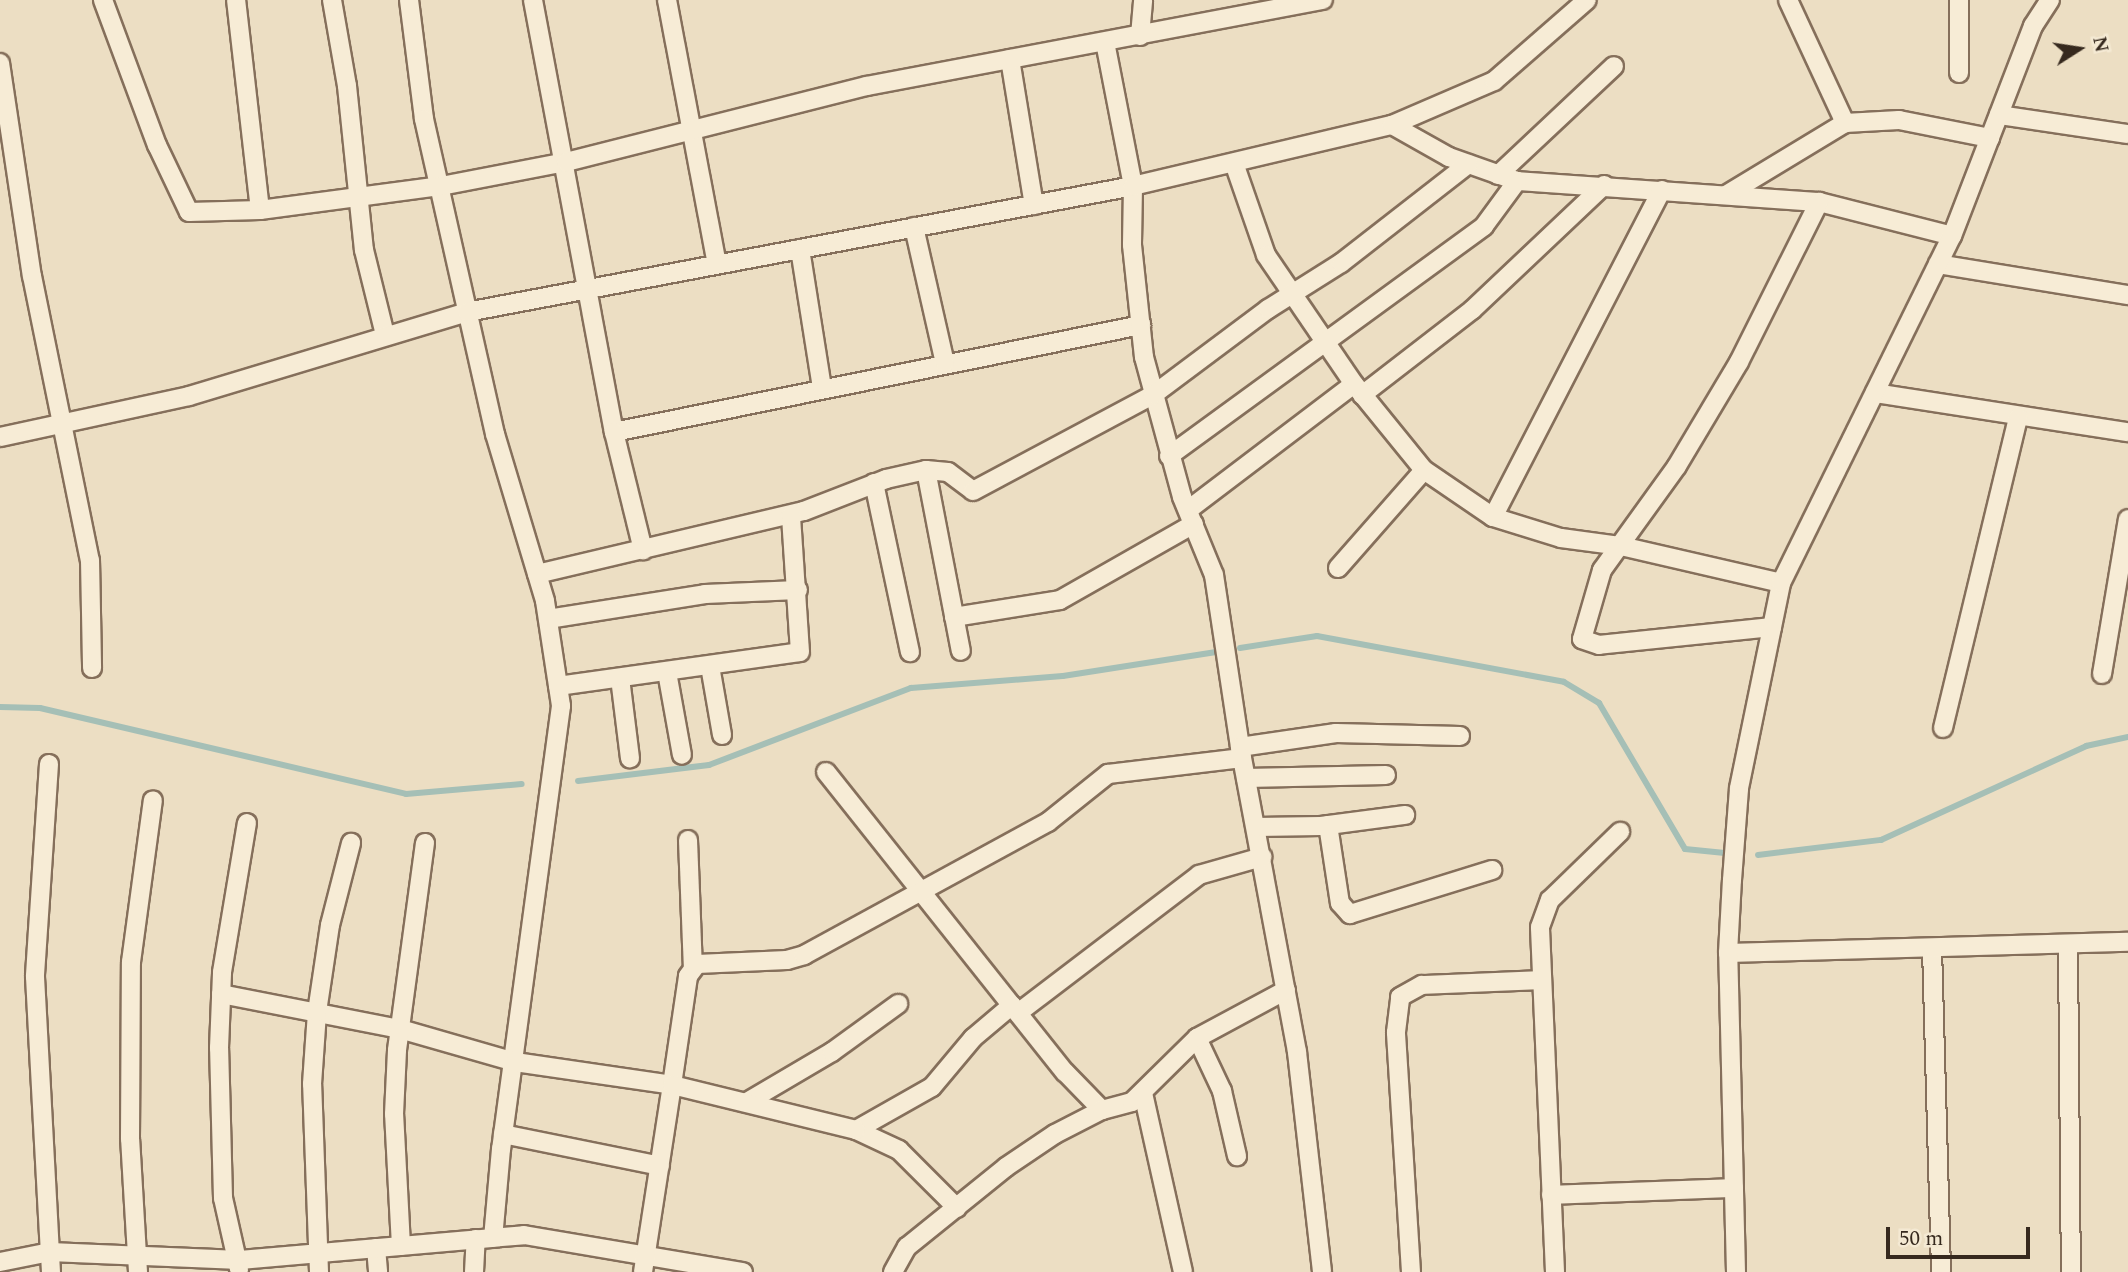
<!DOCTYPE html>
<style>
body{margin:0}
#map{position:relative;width:2128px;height:1272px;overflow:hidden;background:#ecdec3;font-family:Spectral,serif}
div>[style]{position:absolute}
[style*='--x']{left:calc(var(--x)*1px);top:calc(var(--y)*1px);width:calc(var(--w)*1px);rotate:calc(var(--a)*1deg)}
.stream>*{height:6px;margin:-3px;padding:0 3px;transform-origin:3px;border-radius:3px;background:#a5bfb6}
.roads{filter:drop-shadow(2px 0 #856f5b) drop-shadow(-2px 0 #856f5b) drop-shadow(0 2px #856f5b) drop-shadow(0 -2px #856f5b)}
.street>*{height:18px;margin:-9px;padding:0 9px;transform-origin:9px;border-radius:9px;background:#f7ecd6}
span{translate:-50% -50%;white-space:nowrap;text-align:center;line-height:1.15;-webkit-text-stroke:6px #f4e9d3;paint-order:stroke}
.north{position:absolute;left:2044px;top:14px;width:70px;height:70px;-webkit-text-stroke:5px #f4e9d3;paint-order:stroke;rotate:78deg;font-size:19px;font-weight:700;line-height:28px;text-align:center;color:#36291e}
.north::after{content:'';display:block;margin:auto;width:24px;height:32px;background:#36291e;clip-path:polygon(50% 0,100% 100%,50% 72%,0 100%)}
.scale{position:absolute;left:1886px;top:1227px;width:144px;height:32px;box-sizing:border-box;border:4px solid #36291e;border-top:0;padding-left:9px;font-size:21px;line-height:24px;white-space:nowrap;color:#36291e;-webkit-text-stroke:5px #f4e9d3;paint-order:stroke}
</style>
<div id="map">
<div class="stream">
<i style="--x:1240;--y:648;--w:78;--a:-8.9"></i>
<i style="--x:1317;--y:636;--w:251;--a:10.5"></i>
<i style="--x:1564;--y:682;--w:41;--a:31"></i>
<i style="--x:1599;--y:703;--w:169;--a:59.5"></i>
<i style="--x:1685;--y:849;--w:40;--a:5.7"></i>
<i style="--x:0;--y:707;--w:40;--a:1.4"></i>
<i style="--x:40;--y:708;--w:376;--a:13.2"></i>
<i style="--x:406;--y:794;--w:116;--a:-4.9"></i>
<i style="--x:578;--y:781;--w:132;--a:-7"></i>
<i style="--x:709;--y:765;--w:216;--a:-20.9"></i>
<i style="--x:911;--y:688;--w:152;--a:-4.5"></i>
<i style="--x:1063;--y:676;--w:155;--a:-8.9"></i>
<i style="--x:1758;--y:855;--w:124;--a:-7"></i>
<i style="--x:1881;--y:840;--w:226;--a:-24.6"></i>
<i style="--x:2086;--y:746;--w:43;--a:-12.1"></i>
</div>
<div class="roads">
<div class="street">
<i style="--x:103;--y:0;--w:155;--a:69.6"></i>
<i style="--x:157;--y:145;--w:74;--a:64.5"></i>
<i style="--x:189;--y:212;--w:71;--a:-1.6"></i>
<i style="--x:260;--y:210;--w:211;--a:-96.5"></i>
<i style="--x:332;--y:0;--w:87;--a:80.1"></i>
<i style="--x:347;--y:86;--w:165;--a:84.1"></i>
<i style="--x:364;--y:250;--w:88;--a:76.1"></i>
<i style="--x:409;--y:0;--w:120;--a:82.8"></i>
<i style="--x:424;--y:119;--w:323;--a:77.3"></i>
<i style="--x:495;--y:434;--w:174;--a:73.3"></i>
<i style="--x:545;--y:601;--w:106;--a:81.3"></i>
<i style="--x:561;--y:706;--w:447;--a:97.7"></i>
<i style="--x:501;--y:1149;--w:89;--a:95.1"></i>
<i style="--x:533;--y:0;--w:440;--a:79.4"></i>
<i style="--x:614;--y:432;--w:538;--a:-11.48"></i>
<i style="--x:667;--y:0;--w:269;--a:79.3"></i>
<i style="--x:1788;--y:0;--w:136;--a:65.1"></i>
<i style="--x:1959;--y:0;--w:73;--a:90"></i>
<i style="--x:1140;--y:36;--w:36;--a:-85"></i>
<i style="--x:1105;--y:42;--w:147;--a:79"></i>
<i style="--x:1133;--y:186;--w:59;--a:91"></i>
<i style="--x:1132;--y:245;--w:113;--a:83.9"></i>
<i style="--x:1144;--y:357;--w:145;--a:74.8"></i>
<i style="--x:1182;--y:497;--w:84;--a:67.7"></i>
<i style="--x:1214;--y:575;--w:174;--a:81.4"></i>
<i style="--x:1240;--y:747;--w:310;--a:79.4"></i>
<i style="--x:1297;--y:1052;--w:221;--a:83.5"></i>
<i style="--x:1010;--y:59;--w:148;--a:80.7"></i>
<i style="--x:0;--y:63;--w:215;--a:81.5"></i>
<i style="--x:32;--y:276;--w:290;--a:78.5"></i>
<i style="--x:90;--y:560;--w:108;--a:88.9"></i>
<i style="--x:1999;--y:115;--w:130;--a:8.4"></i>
<i style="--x:1392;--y:125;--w:65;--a:29.3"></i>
<i style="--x:1449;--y:157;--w:72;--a:19.4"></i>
<i style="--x:1517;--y:181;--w:303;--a:4"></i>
<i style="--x:1819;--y:202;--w:137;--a:14.3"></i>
<i style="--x:1234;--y:163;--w:97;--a:70.8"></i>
<i style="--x:1266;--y:255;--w:156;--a:55.7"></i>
<i style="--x:1354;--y:384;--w:111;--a:50.9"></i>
<i style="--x:1424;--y:470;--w:83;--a:34.3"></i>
<i style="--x:1493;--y:517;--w:71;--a:17.2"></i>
<i style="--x:1561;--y:538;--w:61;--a:7.6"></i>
<i style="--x:1621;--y:546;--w:164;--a:13"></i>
<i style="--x:1498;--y:175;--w:159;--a:-43.2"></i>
<i style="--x:1726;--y:195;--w:139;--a:-31.2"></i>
<i style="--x:1845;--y:123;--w:54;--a:-3.2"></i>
<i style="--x:1899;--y:120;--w:93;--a:11.2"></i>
<i style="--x:260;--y:210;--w:183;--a:-7.6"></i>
<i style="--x:441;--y:186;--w:127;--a:-10.9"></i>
<i style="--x:566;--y:162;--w:310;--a:-14.2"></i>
<i style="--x:867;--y:86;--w:464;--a:-10.7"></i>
<i style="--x:914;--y:227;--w:139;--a:77.2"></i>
<i style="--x:800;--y:249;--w:141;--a:81"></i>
<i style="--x:1938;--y:264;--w:193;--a:9.3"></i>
<i style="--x:1875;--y:393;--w:256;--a:8.8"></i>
<i style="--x:1362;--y:395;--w:139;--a:-37.7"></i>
<i style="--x:1472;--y:310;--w:182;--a:-43.4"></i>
<i style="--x:614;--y:432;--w:122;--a:76.2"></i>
<i style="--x:0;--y:437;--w:193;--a:-12.2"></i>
<i style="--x:189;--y:396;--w:290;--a:-16.8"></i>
<i style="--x:467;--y:312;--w:678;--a:-10.71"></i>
<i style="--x:1133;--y:186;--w:266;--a:-13.3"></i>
<i style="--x:1392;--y:125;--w:111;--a:-23.3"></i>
<i style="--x:1494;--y:81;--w:123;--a:-41.1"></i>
<i style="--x:1169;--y:456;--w:390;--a:-36.1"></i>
<i style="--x:1484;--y:226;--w:56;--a:-53.7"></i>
<i style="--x:926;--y:470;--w:184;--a:79.1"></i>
<i style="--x:874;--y:483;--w:173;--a:78"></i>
<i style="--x:1188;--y:510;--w:208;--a:-37.2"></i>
<i style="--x:1493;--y:517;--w:368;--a:-62.7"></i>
<i style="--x:1338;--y:568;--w:130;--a:-48.7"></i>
<i style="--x:537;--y:574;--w:274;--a:-13.3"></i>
<i style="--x:804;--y:511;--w:88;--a:-21.3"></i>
<i style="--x:886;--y:479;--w:41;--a:-12.7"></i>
<i style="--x:926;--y:470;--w:22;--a:5"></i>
<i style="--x:948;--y:472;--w:31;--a:37"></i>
<i style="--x:973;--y:491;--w:204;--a:-28.1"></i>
<i style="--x:1153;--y:395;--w:144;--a:-36.8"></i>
<i style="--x:1268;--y:309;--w:86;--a:-32.2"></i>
<i style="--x:1341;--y:263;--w:161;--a:-37.9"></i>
<i style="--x:954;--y:617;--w:107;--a:-9.1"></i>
<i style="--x:1060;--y:600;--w:154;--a:-29.6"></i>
<i style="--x:548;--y:619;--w:159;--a:-9"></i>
<i style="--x:705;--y:594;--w:93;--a:-2.5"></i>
<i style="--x:1772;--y:627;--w:174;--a:174.1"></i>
<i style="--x:1599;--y:645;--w:18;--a:-161"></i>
<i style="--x:1582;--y:639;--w:72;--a:-73.8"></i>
<i style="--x:1602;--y:570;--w:128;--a:-54.2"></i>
<i style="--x:1677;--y:466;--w:121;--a:-59.2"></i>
<i style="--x:1739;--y:362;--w:179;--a:-63.4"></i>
<i style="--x:710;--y:666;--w:70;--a:80.1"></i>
<i style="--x:667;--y:672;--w:84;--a:79.8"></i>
<i style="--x:2102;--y:674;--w:157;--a:-80.5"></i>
<i style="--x:620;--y:678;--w:81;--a:82.9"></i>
<i style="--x:558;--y:686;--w:244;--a:-8"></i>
<i style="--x:800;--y:652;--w:137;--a:-93.8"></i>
<i style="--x:1943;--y:728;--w:320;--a:-76.4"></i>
<i style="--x:1240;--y:747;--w:97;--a:-8.3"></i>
<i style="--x:1336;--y:733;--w:124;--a:1.4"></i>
<i style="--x:49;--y:764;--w:213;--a:93.8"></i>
<i style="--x:35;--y:977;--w:295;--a:86.9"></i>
<i style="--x:826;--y:772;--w:384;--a:51.5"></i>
<i style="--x:1065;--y:1072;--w:53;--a:45.8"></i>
<i style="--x:1246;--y:778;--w:140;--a:-1.2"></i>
<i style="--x:1328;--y:825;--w:79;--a:81.3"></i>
<i style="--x:1340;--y:903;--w:15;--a:48"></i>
<i style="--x:1350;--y:914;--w:149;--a:-17.2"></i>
<i style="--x:1256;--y:827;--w:65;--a:-0.9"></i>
<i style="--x:1321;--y:826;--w:85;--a:-7.5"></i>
<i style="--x:688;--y:840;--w:128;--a:87.8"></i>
<i style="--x:2068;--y:944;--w:328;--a:89.5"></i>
<i style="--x:1932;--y:948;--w:324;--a:88.4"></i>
<i style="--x:1728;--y:953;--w:400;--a:-1.6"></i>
<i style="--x:221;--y:994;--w:182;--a:11.1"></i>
<i style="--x:400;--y:1029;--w:120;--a:16"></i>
<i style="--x:515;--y:1062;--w:159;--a:8.3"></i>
<i style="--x:672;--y:1085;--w:110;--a:-81.6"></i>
<i style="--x:688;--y:976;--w:15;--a:-53"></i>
<i style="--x:697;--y:964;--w:90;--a:-2.5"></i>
<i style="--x:787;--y:960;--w:18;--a:-16"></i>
<i style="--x:804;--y:955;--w:278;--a:-28.6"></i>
<i style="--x:1048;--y:822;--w:77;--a:-38.7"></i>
<i style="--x:1108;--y:774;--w:135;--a:-6.8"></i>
<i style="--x:1018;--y:1013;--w:228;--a:-37.3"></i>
<i style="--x:1199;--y:875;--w:66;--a:-15.9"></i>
<i style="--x:1197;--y:1038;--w:59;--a:64.7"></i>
<i style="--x:1222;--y:1091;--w:67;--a:77"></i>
<i style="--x:1143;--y:1093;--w:183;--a:77.4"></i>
<i style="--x:747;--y:1102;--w:99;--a:-30.5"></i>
<i style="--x:832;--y:1052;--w:82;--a:-36"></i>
<i style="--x:503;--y:1134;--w:160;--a:11.5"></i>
<i style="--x:1551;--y:1195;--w:183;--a:-2.2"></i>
<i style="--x:957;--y:1208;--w:82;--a:-135"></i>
<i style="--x:899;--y:1150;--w:47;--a:-155.1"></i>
<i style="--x:856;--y:1130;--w:87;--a:-29.5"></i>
<i style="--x:932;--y:1087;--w:64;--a:-50.1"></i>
<i style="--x:973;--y:1038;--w:51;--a:-40.2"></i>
<i style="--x:401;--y:1246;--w:132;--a:-93"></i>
<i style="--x:394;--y:1114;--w:64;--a:-87.3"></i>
<i style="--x:397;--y:1050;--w:209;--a:-82.3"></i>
<i style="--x:376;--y:1248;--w:24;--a:85"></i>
<i style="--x:0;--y:1262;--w:51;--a:-11.3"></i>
<i style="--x:50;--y:1252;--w:190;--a:2.4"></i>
<i style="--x:240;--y:1260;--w:285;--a:-5"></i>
<i style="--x:524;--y:1235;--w:222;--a:9.6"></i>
<i style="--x:239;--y:1269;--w:73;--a:-102.7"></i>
<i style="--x:223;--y:1198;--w:150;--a:-91.5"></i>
<i style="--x:219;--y:1048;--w:76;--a:-87.7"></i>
<i style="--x:222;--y:972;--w:151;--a:-80.5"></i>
<i style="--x:138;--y:1272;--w:133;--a:-93.4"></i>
<i style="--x:130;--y:1139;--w:177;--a:-89.7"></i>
<i style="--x:131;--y:962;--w:163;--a:-82.3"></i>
<i style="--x:319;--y:1272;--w:188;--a:-92.1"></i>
<i style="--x:312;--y:1084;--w:72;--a:-86"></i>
<i style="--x:317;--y:1012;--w:88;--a:-81.5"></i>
<i style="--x:330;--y:925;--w:85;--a:-75.6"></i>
<i style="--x:474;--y:1272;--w:33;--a:-87"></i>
<i style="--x:643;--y:1272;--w:189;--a:-81.2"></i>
<i style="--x:672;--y:1085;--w:189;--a:13.7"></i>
<i style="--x:893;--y:1272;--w:29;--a:-61"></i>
<i style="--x:907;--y:1247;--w:127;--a:-38.9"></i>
<i style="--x:1006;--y:1167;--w:59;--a:-34"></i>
<i style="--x:1055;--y:1134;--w:53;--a:-27.1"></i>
<i style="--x:1102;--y:1110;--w:31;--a:-15"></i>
<i style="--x:1132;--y:1102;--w:91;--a:-44.6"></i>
<i style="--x:1197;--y:1038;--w:101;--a:-28.3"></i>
<i style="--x:1411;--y:1272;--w:240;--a:-93.6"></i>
<i style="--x:1396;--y:1032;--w:35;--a:-83"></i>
<i style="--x:1400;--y:997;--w:25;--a:-29"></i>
<i style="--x:1422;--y:985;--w:118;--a:-2.4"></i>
<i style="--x:1555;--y:1272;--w:345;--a:-92.5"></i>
<i style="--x:1540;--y:927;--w:29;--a:-70"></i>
<i style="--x:1550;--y:900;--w:98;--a:-44.2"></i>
<i style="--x:1736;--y:1272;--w:319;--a:-91.4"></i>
<i style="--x:1728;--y:953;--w:73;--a:-86.9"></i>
<i style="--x:1732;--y:880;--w:92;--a:-85.6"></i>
<i style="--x:1739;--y:788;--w:209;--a:-78.4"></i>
<i style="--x:1781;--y:583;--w:387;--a:-63.8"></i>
<i style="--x:1952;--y:236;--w:225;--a:-68.9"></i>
<i style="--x:2033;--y:26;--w:31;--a:-57"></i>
</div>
</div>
<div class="north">N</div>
<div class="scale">50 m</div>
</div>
